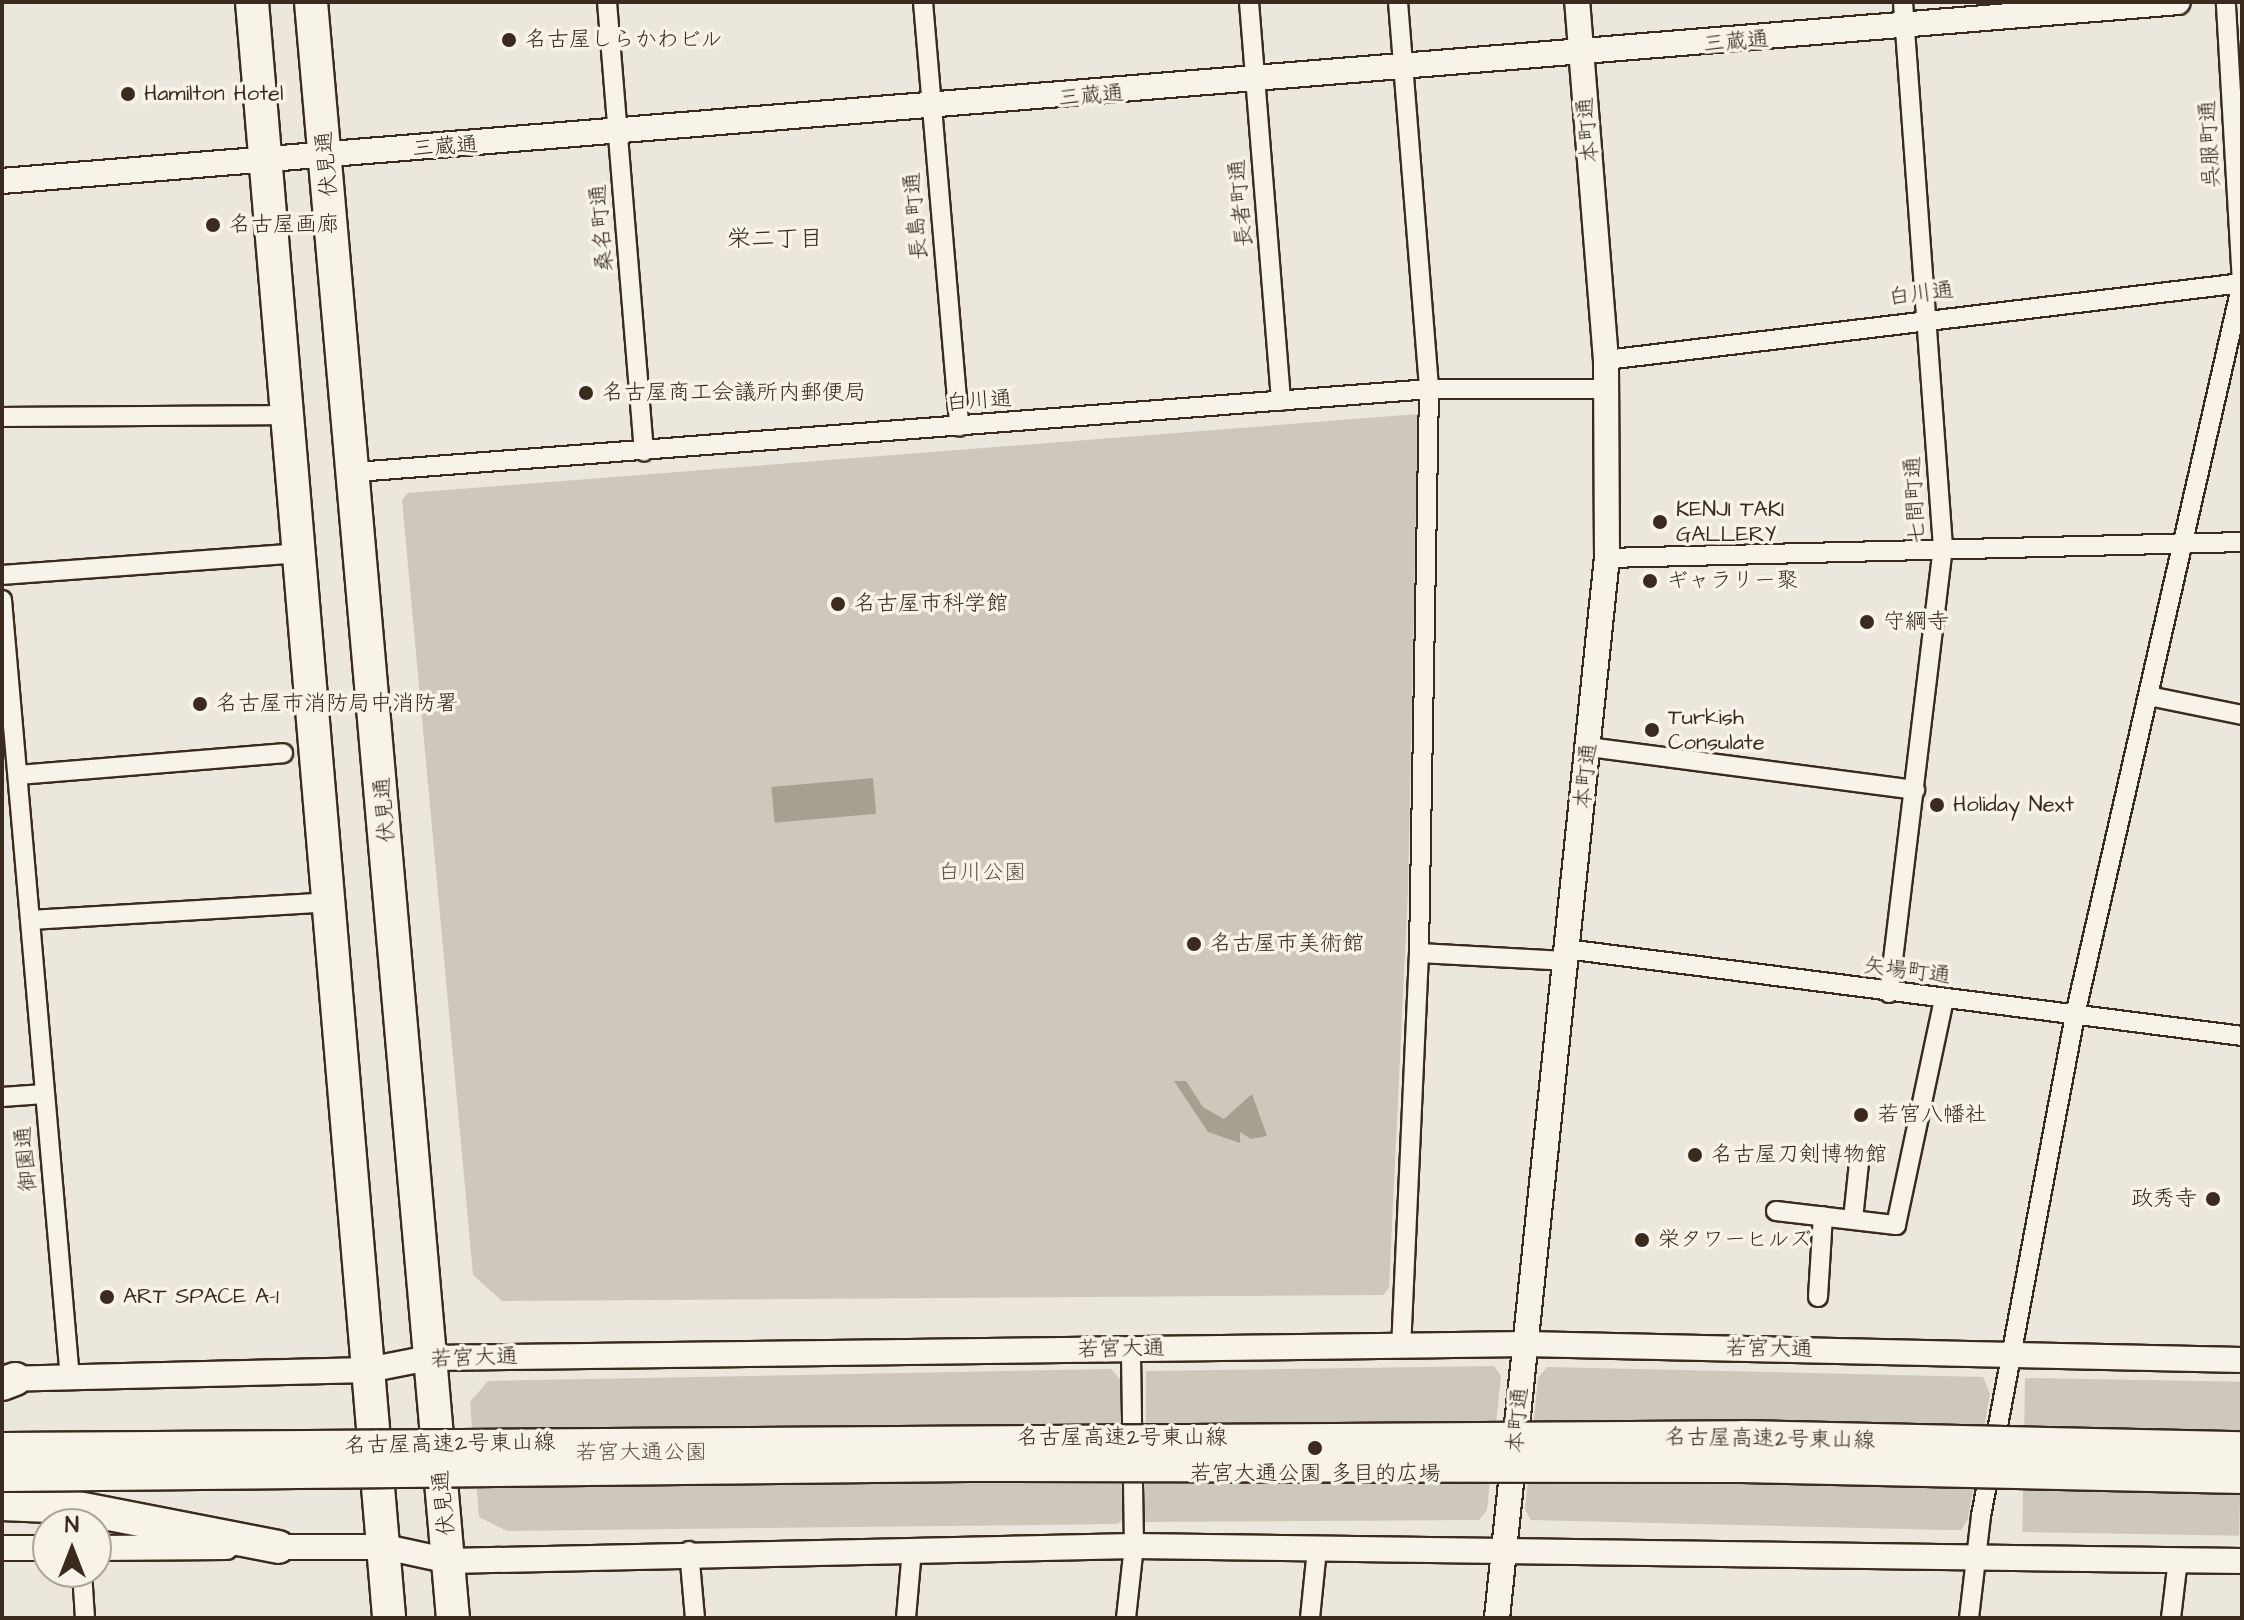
<!DOCTYPE html>
<meta charset="utf-8">
<style>
body{margin:0}
#map{position:relative;width:2244px;height:1620px;overflow:hidden;background:#ece7dc;font-family:"Architects Daughter","Klee One",sans-serif}
div>[style]{position:absolute}
[style*='--x']{left:calc(var(--x)*1px);top:calc(var(--y)*1px);width:calc(var(--w)*1px);rotate:calc(var(--a)*1deg)}
.green>*{inset:0;background:#cec8bc;transform-origin:0 0}
.water>*{inset:0;background:#a89f93;transform-origin:0 0}
.roads{filter:drop-shadow(2px 0 #3b2a1e) drop-shadow(-2px 0 #3b2a1e) drop-shadow(0 2px #3b2a1e) drop-shadow(0 -2px #3b2a1e)}
.street>*{height:18px;margin:-9px;padding:0 9px;transform-origin:9px;border-radius:9px;background:#f7f3e8}
.secondary>*{height:24px;margin:-12px;padding:0 12px;transform-origin:12px;border-radius:12px;background:#f7f3e8}
.highway>*{height:32px;margin:-16px;padding:0 16px;transform-origin:16px;border-radius:16px;background:#f7f3e8}
.bridges{filter:drop-shadow(2px 0 #3b2a1e) drop-shadow(-2px 0 #3b2a1e) drop-shadow(0 2px #3b2a1e) drop-shadow(0 -2px #3b2a1e)}
.highway-bridge>*{height:32px;margin:-16px;padding:0 16px;transform-origin:16px;border-radius:16px;background:#f7f3e8}
.dots>*{width:22px;height:22px;translate:-50% -50%;box-sizing:border-box;border:4px solid #f7f3e8;border-radius:50%}
span{translate:-50% -50%;white-space:nowrap;text-align:center;line-height:1.15;-webkit-text-stroke:7px #f7f3e8;paint-order:stroke}
.poi-label{font-size:22px;color:#3b2a1e}
.left{translate:0 -50%;text-align:left}
.right{translate:-100% -50%;text-align:right}
.street-label{font-size:22px;color:#3b2a1e}
.park-label{font-size:22px;color:#605246}
.neighbourhood-label{font-size:24px;color:#3b2a1e}
.frame{position:absolute;inset:0;border:4px solid #3b2a1e;pointer-events:none}
.north{position:absolute;left:32px;top:1508px;width:80px;height:80px;box-sizing:border-box;background:#f7f3e8;border:2px solid #aca397;border-radius:50%;rotate:0deg;font-size:22px;font-weight:700;line-height:32px;text-align:center;color:#3b2a1e}
.north::after{content:'';display:block;margin:auto;width:28px;height:36px;background:#3b2a1e;clip-path:polygon(50% 0,100% 100%,50% 72%,0 100%)}
</style>
<div id="map">
<div class="green">
<i style="clip-path:polygon(1418px 414px,1408px 891px,1389px 1288px,1383px 1295px,502px 1301px,473px 1275px,402px 500px,408px 493px)"></i>
<i style="clip-path:polygon(1494px 1366px,1501px 1376px,1487px 1510px,1479px 1520px,1145px 1522px,1146px 1371px)"></i>
<i style="clip-path:polygon(1547px 1367px,1983px 1377px,1990px 1394px,1968px 1519px,1961px 1530px,1945px 1530px,1531px 1520px,1525px 1510px,1538px 1378px)"></i>
<i style="clip-path:polygon(1111px 1369px,1122px 1381px,1125px 1518px,1117px 1524px,507px 1531px,479px 1517px,470px 1402px,488px 1381px)"></i>
<i style="left:2025px;top:1378px;width:217px;height:154px;rotate:1deg"></i>
</div>
<div class="water">
<i style="left:873px;top:778px;width:36px;height:102px;rotate:85deg"></i>
<i style="clip-path:polygon(1174px 1081px,1186px 1081px,1203px 1107px,1224px 1119px,1252px 1094px,1267px 1136px,1251px 1139px,1240px 1132px,1240px 1143px,1208px 1132px)"></i>
</div>
<div class="roads">
<div class="street">
<i style="--x:607;--y:2;--w:451;--a:85.3"></i>
<i style="--x:923;--y:2;--w:426;--a:85.1"></i>
<i style="--x:1249;--y:2;--w:400;--a:85.4"></i>
<i style="--x:1398;--y:2;--w:388;--a:85.4"></i>
<i style="--x:1429;--y:389;--w:564;--a:91.02"></i>
<i style="--x:1419;--y:953;--w:394;--a:92.6"></i>
<i style="--x:1606;--y:360;--w:641;--a:-6.9"></i>
<i style="--x:2;--y:417;--w:289;--a:-0.4"></i>
<i style="--x:356;--y:472;--w:1076;--a:-4.42"></i>
<i style="--x:1429;--y:389;--w:178;--a:0"></i>
<i style="--x:1607;--y:558;--w:635;--a:-1.44"></i>
<i style="--x:2;--y:575;--w:301;--a:-4.2"></i>
<i style="--x:2;--y:600;--w:782;--a:85.01"></i>
<i style="--x:2149;--y:696;--w:95;--a:11.5"></i>
<i style="--x:1589;--y:747;--w:329;--a:7.5"></i>
<i style="--x:18;--y:775;--w:266;--a:-4.7"></i>
<i style="--x:31;--y:920;--w:302;--a:-3.4"></i>
<i style="--x:1566;--y:949;--w:682;--a:7.33"></i>
<i style="--x:1419;--y:953;--w:146;--a:3.1"></i>
<i style="--x:1889;--y:993;--w:449;--a:-83.1"></i>
<i style="--x:1943;--y:547;--w:546;--a:-94.2"></i>
<i style="--x:2;--y:1097;--w:42;--a:-4.1"></i>
<i style="--x:1776;--y:1211;--w:121;--a:6.7"></i>
<i style="--x:1896;--y:1225;--w:230;--a:-78"></i>
<i style="--x:1853;--y:1219;--w:56;--a:-83.9"></i>
<i style="--x:1818;--y:1297;--w:81;--a:-86.5"></i>
<i style="--x:689;--y:1551;--w:67;--a:84.9"></i>
<i style="--x:82;--y:1572;--w:46;--a:86.3"></i>
<i style="--x:906;--y:1618;--w:68;--a:-85"></i>
<i style="--x:1126;--y:1618;--w:72;--a:-83.7"></i>
<i style="--x:1134;--y:1546;--w:197;--a:-90.9"></i>
<i style="--x:1310;--y:1618;--w:69;--a:-84.2"></i>
<i style="--x:1969;--y:1618;--w:103;--a:-83.3"></i>
<i style="--x:1981;--y:1516;--w:510;--a:-79.37"></i>
<i style="--x:2075;--y:1015;--w:751;--a:-77.15"></i>
<i style="--x:2242;--y:283;--w:281;--a:-93.3"></i>
<i style="--x:2171;--y:1618;--w:59;--a:-83.2"></i>
</div>
<div class="secondary">
<i style="--x:2;--y:181;--w:2183;--a:-4.7"></i>
<i style="--x:2;--y:1379;--w:366;--a:-1.4"></i>
<i style="--x:368;--y:1370;--w:62;--a:-11.1"></i>
<i style="--x:429;--y:1358;--w:1096;--a:-0.73"></i>
<i style="--x:1525;--y:1344;--w:717;--a:1.28"></i>
<i style="--x:262;--y:1547;--w:123;--a:0"></i>
<i style="--x:385;--y:1547;--w:66;--a:12.2"></i>
<i style="--x:450;--y:1561;--w:684;--a:-1.26"></i>
<i style="--x:1134;--y:1546;--w:1108;--a:0.78"></i>
<i style="--x:2;--y:1548;--w:46;--a:0"></i>
<i style="--x:96;--y:1548;--w:130;--a:-0.4"></i>
<i style="--x:1497;--y:1618;--w:1066;--a:-84.08"></i>
<i style="--x:1607;--y:558;--w:198;--a:-90.3"></i>
<i style="--x:1606;--y:360;--w:359;--a:-94.6"></i>
</div>
<div class="highway">
<i style="--x:252;--y:2;--w:1622;--a:85.15"></i>
<i style="--x:311;--y:2;--w:1622;--a:84.98"></i>
<i style="--x:2;--y:1384;--w:14;--a:-21"></i>
<i style="--x:2;--y:1504;--w:71;--a:2.4"></i>
<i style="--x:73;--y:1507;--w:209;--a:11"></i>
</div>
</div>
<div class="bridges">
<div class="highway-bridge">
<i style="--x:2;--y:1449;--w:1741;--a:-0.39"></i>
<i style="--x:1743;--y:1437;--w:499;--a:1.3"></i>
<i style="--x:2;--y:1475;--w:966;--a:-0.59"></i>
<i style="--x:968;--y:1465;--w:774;--a:0.07"></i>
<i style="--x:1742;--y:1466;--w:500;--a:1.26"></i>
</div>
</div>
<div class="dots">
<i style="left:509px;top:40px;background:#3b2a1e"></i>
<i style="left:128px;top:94px;background:#3b2a1e"></i>
<i style="left:213px;top:225px;background:#3b2a1e"></i>
<i style="left:586px;top:393px;background:#3b2a1e"></i>
<i style="left:1660px;top:522px;background:#3b2a1e"></i>
<i style="left:1650px;top:581px;background:#3b2a1e"></i>
<i style="left:838px;top:604px;background:#3b2a1e"></i>
<i style="left:1867px;top:622px;background:#3b2a1e"></i>
<i style="left:200px;top:704px;background:#3b2a1e"></i>
<i style="left:1652px;top:730px;background:#3b2a1e"></i>
<i style="left:1937px;top:805px;background:#3b2a1e"></i>
<i style="left:1194px;top:944px;background:#3b2a1e"></i>
<i style="left:1861px;top:1115px;background:#3b2a1e"></i>
<i style="left:1695px;top:1155px;background:#3b2a1e"></i>
<i style="left:2213px;top:1199px;background:#3b2a1e"></i>
<i style="left:1642px;top:1240px;background:#3b2a1e"></i>
<i style="left:107px;top:1297px;background:#3b2a1e"></i>
<i style="left:1315px;top:1448px;background:#3b2a1e"></i>
</div>
<div class="poi-label">
<span class="left" style="left:525px;top:40px">名古屋しらかわビル</span>
<span class="left" style="left:144px;top:94px">Hamilton Hotel</span>
<span class="left" style="left:229px;top:225px">名古屋画廊</span>
<span class="left" style="left:602px;top:393px">名古屋商工会議所内郵便局</span>
<span class="left" style="left:1676px;top:522px">KENJI TAKI<br>GALLERY</span>
<span class="left" style="left:1666px;top:581px">ギャラリー聚</span>
<span class="left" style="left:854px;top:604px">名古屋市科学館</span>
<span class="left" style="left:1883px;top:622px">守綱寺</span>
<span class="left" style="left:216px;top:704px">名古屋市消防局中消防署</span>
<span class="left" style="left:1668px;top:730px">Turkish<br>Consulate</span>
<span class="left" style="left:1953px;top:805px">Holiday Next</span>
<span class="left" style="left:1210px;top:944px">名古屋市美術館</span>
<span class="left" style="left:1877px;top:1115px">若宮八幡社</span>
<span class="left" style="left:1711px;top:1155px">名古屋刀剣博物館</span>
<span class="right" style="left:2197px;top:1199px">政秀寺</span>
<span class="left" style="left:1658px;top:1240px">栄タワーヒルズ</span>
<span class="left" style="left:123px;top:1297px">ART SPACE A-1</span>
<span style="left:1315px;top:1474px">若宮大通公園 多目的広場</span>
</div>
<div class="street-label">
<span style="left:1736px;top:42px;rotate:-5deg">三蔵通</span>
<span style="left:1091px;top:96px;rotate:-5deg">三蔵通</span>
<span style="left:1588px;top:130px;rotate:-95deg">本町通</span>
<span style="left:2210px;top:144px;rotate:-93deg">呉服町通</span>
<span style="left:445px;top:147px;rotate:-4deg">三蔵通</span>
<span style="left:327px;top:164px;rotate:-95deg">伏見通</span>
<span style="left:1241px;top:203px;rotate:-95deg">長者町通</span>
<span style="left:916px;top:216px;rotate:-95deg">長島町通</span>
<span style="left:602px;top:228px;rotate:-95deg">桑名町通</span>
<span style="left:1921px;top:294px;rotate:-7deg">白川通</span>
<span style="left:979px;top:401px;rotate:-4deg">白川通</span>
<span style="left:1915px;top:500px;rotate:-93deg">七間町通</span>
<span style="left:1586px;top:776px;rotate:-84deg">本町通</span>
<span style="left:385px;top:810px;rotate:-95deg">伏見通</span>
<span style="left:1907px;top:971px;rotate:7deg">矢場町通</span>
<span style="left:26px;top:1159px;rotate:-95deg">御園通</span>
<span style="left:1121px;top:1349px;rotate:-1deg">若宮大通</span>
<span style="left:1769px;top:1349px;rotate:1deg">若宮大通</span>
<span style="left:474px;top:1358px;rotate:-2deg">若宮大通</span>
<span style="left:1518px;top:1420px;rotate:-85deg">本町通</span>
<span style="left:1122px;top:1438px">名古屋高速2号東山線</span>
<span style="left:1770px;top:1439px;rotate:1deg">名古屋高速2号東山線</span>
<span style="left:450px;top:1444px;rotate:-1deg">名古屋高速2号東山線</span>
<span style="left:444px;top:1503px;rotate:-96deg">伏見通</span>
</div>
<div class="park-label">
<span style="left:982px;top:873px">白川公園</span>
<span style="left:641px;top:1453px">若宮大通公園</span>
</div>
<div class="neighbourhood-label">
<span style="left:775px;top:240px">栄二丁目</span>
</div>
<div class="frame"></div>
<div class="north">N</div>
</div>
